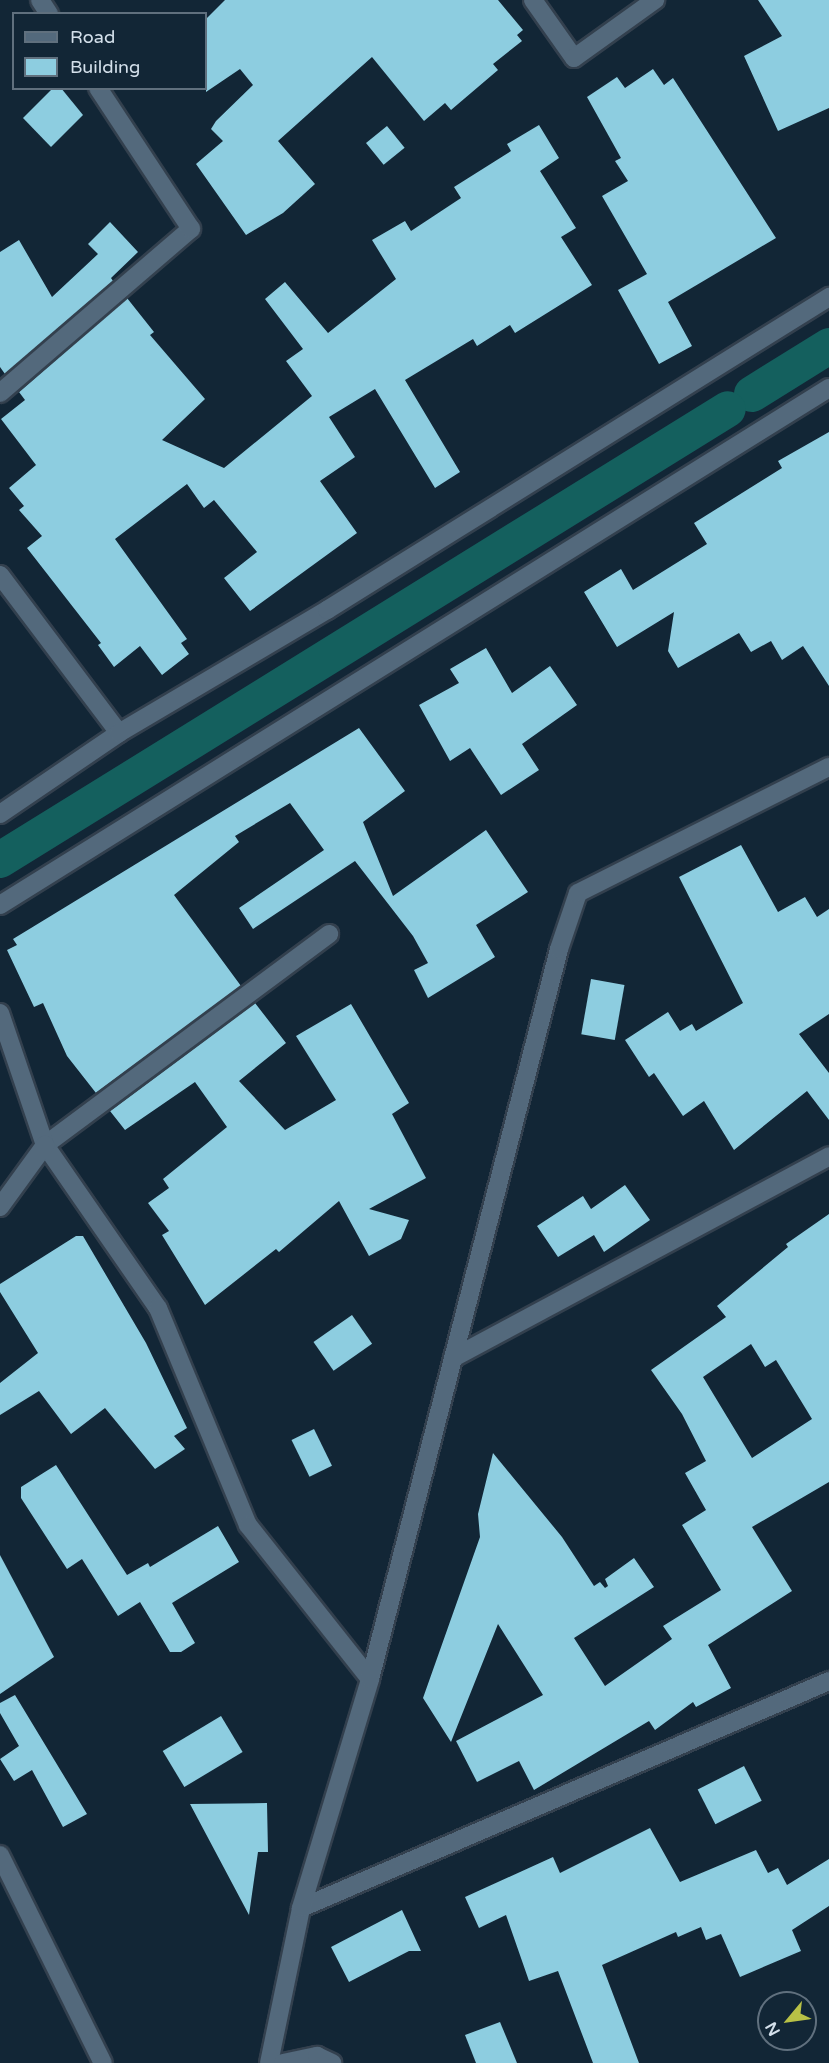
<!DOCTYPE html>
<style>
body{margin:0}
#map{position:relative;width:829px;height:2063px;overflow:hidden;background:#122636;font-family:"Varela Round",sans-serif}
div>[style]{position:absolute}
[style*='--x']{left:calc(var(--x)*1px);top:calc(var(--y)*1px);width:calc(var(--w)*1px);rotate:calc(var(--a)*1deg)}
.canal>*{height:36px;margin:-18px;padding:0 18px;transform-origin:18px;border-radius:18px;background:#14605e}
.building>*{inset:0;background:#8dcde0;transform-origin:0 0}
.roads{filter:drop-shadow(2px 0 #33404e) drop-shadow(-2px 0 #33404e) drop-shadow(0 2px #33404e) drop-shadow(0 -2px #33404e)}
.lane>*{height:18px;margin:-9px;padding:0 9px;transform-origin:9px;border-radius:9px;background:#53697c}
.street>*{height:18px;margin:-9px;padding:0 9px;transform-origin:9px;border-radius:9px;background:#53697c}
span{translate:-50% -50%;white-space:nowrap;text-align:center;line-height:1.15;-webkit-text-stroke:6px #122636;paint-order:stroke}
.legend{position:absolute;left:12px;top:12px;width:195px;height:78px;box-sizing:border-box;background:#122636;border:2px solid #60707e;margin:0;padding:8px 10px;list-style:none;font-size:18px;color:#d4e0eb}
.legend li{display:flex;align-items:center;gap:12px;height:30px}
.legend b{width:30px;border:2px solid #60707e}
.north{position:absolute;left:757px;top:1991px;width:60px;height:60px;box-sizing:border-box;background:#122636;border:2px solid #60707e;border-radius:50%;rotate:241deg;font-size:16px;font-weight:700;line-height:24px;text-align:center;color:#d4e0eb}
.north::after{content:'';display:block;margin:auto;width:21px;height:27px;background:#b8c146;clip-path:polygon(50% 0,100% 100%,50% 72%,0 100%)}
</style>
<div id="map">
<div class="canal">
<i style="--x:752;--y:394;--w:91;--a:-31.9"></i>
<i style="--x:0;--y:860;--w:856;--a:-31.78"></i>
</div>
<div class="building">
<i style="clip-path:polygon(225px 0,498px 0,523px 30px,517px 35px,522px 41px,493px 64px,498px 70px,451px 110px,445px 103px,424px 121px,372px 57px,278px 141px,315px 184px,283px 213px,246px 235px,196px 164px,223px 141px,211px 129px,216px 121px,253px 85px,240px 69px,206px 92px,206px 19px)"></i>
<i style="clip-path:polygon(758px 0,829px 0,829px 108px,778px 131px,744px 56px,782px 36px)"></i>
<i style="clip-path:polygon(653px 69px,664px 85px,673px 78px,776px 238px,668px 302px,692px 346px,659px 364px,618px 290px,647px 274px,602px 196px,628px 181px,615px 161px,621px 158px,587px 97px,617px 77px,625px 88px)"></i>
<i style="clip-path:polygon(53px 88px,61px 88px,83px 115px,51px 147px,23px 118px)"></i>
<i style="clip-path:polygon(539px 125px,559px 158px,540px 171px,576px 228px,561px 237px,592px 285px,515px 333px,510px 325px,477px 346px,473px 339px,405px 380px,460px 472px,435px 488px,375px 389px,329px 417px,355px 457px,320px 481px,357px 533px,250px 611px,224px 578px,257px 552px,214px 500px,204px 508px,187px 484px,115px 539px,187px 639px,181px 643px,189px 654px,162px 675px,140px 646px,114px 667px,98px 645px,101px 643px,27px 548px,42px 536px,19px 510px,24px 506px,9px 488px,36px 465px,1px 419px,25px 400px,19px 392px,127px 298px,154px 332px,150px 335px,205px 399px,162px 440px,224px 468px,312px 396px,286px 361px,303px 349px,265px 299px,285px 282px,328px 333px,396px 279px,372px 240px,405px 221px,411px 231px,461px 198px,454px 187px,511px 151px,507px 144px)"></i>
<i style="left:387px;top:126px;width:28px;height:27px;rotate:51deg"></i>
<i style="clip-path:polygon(110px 222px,138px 252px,111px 278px,113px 281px,5px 374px,0 367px,0 252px,19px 240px,52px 297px,98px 254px,88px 244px)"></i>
<i style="clip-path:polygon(829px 432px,829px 686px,803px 646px,782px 660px,771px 641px,751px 652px,739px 633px,678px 668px,668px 651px,674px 612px,617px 647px,584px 592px,621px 569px,633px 590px,707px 544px,694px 523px,782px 468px,778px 461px)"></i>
<i style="clip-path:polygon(486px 648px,512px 693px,550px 666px,577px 705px,522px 744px,539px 770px,501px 795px,470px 748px,450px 761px,419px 705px,459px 683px,450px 669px)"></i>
<i style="clip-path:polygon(359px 728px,405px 791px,363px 822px,393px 896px,486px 830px,528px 892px,476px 925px,495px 957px,428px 998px,414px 970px,428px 963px,413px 936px,355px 861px,253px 929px,239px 908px,324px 850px,290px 803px,235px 836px,239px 842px,174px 895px,241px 986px,96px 1093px,67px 1056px,43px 1003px,34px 1007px,7px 950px,17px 945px,13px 939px)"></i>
<i style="clip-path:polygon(741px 845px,778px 912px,805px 897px,817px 917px,829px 909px,829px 1014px,799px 1034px,829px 1073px,829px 1120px,807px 1091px,734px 1150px,704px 1101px,683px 1116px,654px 1073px,649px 1077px,625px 1040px,668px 1012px,680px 1031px,692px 1024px,696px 1031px,743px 1003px,679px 877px)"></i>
<i style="left:591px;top:979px;width:34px;height:56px;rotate:10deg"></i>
<i style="clip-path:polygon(255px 1003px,286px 1043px,239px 1081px,285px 1130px,336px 1100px,296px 1036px,351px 1004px,409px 1103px,392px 1114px,426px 1178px,369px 1209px,409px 1220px,401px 1239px,369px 1256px,339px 1201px,279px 1252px,276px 1249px,205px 1305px,162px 1235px,169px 1231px,148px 1203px,169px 1188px,163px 1179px,227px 1127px,195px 1082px,125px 1130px,110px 1111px)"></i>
<i style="clip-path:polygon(625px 1185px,650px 1220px,604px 1252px,594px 1235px,558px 1257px,537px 1226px,583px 1196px,591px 1209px)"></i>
<i style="clip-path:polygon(evenodd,829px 1214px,829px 1482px,752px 1527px,792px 1591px,708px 1645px,731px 1688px,696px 1707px,693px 1702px,655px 1730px,649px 1721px,534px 1790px,519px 1761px,477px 1782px,456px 1741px,543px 1695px,498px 1624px,451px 1742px,423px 1698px,480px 1537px,478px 1514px,493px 1453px,562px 1537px,594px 1586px,600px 1582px,605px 1588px,608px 1586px,605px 1579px,634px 1558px,654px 1587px,574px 1638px,605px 1686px,672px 1639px,663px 1626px,721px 1590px,682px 1525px,706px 1510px,685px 1473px,706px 1461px,682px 1414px,651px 1370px,726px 1317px,717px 1306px,788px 1247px,786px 1244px,829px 1214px,751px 1344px,765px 1367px,776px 1360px,812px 1419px,752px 1458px,703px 1377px,751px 1344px)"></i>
<i style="clip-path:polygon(76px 1236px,83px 1236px,146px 1343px,187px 1428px,174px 1436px,185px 1449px,155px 1469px,105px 1408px,71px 1434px,39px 1391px,0 1415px,0 1383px,38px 1353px,0 1292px,0 1284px)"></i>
<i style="left:352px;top:1315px;width:35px;height:47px;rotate:55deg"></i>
<i style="left:314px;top:1429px;width:41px;height:25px;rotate:64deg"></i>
<i style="clip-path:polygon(56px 1465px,127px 1575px,148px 1563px,150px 1567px,218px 1526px,239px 1562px,172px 1603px,195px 1643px,181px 1652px,170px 1652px,140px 1602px,118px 1616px,82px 1559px,67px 1569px,21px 1498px,21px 1487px)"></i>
<i style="clip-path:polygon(0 1555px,54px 1657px,0 1694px)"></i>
<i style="clip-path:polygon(15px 1695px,87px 1814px,63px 1827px,32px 1770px,14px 1781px,0 1759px,19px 1746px,0 1713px,0 1703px)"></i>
<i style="left:221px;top:1716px;width:42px;height:68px;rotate:59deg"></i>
<i style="left:744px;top:1766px;width:39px;height:52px;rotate:63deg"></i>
<i style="clip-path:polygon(267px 1803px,268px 1852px,258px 1852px,249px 1915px,190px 1804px)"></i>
<i style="clip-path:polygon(650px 1828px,680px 1882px,756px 1850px,768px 1873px,778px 1868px,787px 1885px,829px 1859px,829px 1906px,792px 1930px,801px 1951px,740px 1977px,721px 1934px,706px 1940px,701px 1927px,678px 1937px,676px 1932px,602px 1965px,639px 2063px,593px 2063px,558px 1971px,529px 1981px,506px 1915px,479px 1928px,465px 1897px,553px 1857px,560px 1873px)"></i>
<i style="clip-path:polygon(402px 1910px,421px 1951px,409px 1951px,349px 1982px,331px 1947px)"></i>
<i style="clip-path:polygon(500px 2022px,517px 2063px,476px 2063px,465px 2035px)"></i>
</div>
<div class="roads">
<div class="lane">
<i style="--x:45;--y:1145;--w:354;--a:-36.6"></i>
</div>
<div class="street">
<i style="--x:40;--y:0;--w:17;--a:57"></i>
<i style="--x:533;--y:0;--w:71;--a:54.7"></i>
<i style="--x:574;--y:58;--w:100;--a:-35.6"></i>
<i style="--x:0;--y:393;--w:252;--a:-40.7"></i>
<i style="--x:191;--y:229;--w:169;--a:-123.4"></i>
<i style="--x:0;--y:575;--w:198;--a:53"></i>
<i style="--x:0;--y:814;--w:144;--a:-34.2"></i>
<i style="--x:119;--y:733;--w:242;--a:-30.6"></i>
<i style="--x:327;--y:610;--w:592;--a:-31.94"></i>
<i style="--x:0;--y:905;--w:977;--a:-31.95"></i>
<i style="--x:0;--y:1013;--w:139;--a:71.2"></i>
<i style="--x:45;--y:1145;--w:198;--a:55.3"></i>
<i style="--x:158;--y:1308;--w:235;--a:67.5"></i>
<i style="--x:248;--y:1525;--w:196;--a:51.6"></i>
<i style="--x:0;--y:1207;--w:77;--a:-54"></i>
<i style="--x:453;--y:1358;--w:427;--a:-28.2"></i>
<i style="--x:0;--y:1855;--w:232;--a:63.7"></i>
<i style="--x:301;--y:1908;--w:575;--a:-23.26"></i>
<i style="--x:269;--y:2063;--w:158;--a:-78.3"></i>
<i style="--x:301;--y:1908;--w:239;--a:-73.2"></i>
<i style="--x:370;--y:1679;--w:754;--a:-75.48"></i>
<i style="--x:559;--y:949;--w:59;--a:-71.3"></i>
<i style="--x:578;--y:893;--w:281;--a:-26.7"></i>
<i style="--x:283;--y:2063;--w:35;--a:-12"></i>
<i style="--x:317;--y:2056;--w:17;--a:25"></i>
</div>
</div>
<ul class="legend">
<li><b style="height:8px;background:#53697c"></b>Road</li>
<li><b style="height:16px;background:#8dcde0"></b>Building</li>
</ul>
<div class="north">N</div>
</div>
